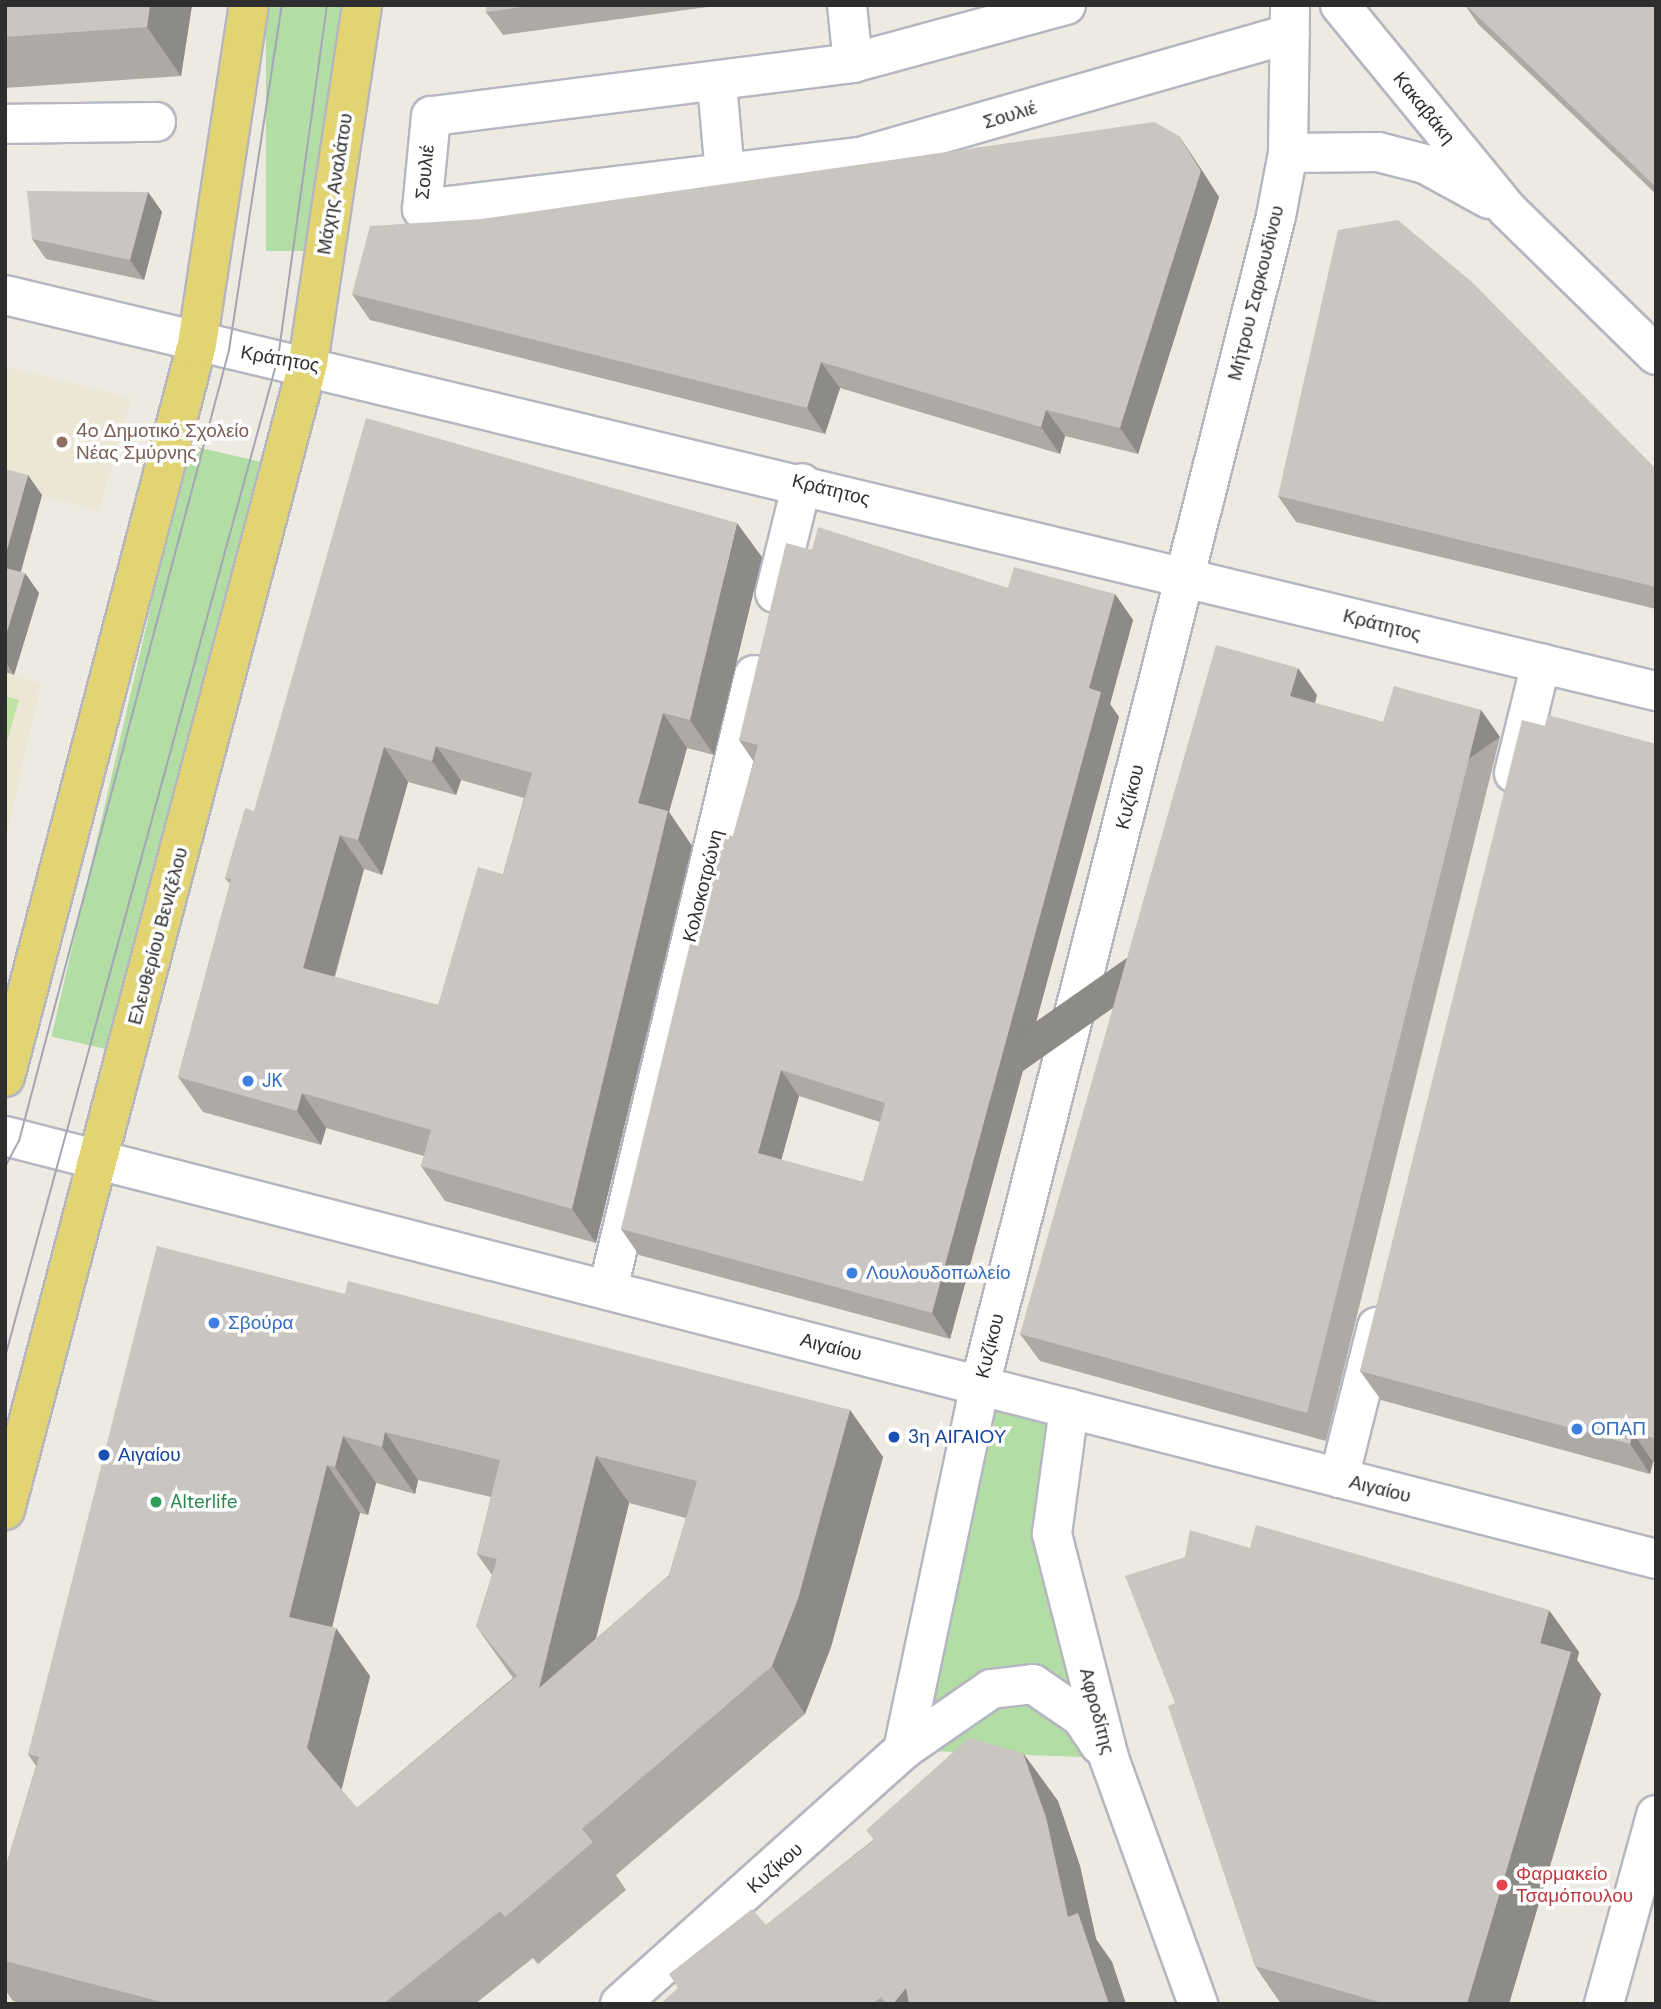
<!DOCTYPE html>
<meta charset="utf-8">
<style>
body{margin:0}
#map{position:relative;width:1661px;height:2009px;overflow:hidden;background:#edeae2;font-family:"DM Sans",sans-serif}
div>[style]{position:absolute}
[style*='--x']{left:calc(var(--x)*1px);top:calc(var(--y)*1px);width:calc(var(--w)*1px);rotate:calc(var(--a)*1deg)}
.education>*{inset:0;background:#ece7d4}
.green>*{inset:0;background:#b2dda5;transform-origin:0 0}
.pitch>*{inset:0;background:#c0e3a3}
.roads{filter:drop-shadow(2px 0 #b5b6c0) drop-shadow(-2px 0 #b5b6c0) drop-shadow(0 2px #b5b6c0) drop-shadow(0 -2px #b5b6c0)}
.minor>*{height:38px;margin:-19px;padding:0 19px;transform-origin:19px;border-radius:19px;background:#fff}
.major>*{height:38px;margin:-19px;padding:0 19px;transform-origin:19px;border-radius:19px;background:#e2d472}
.tram>*{height:2px;margin:-1px;padding:0 1px;transform-origin:1px;border-radius:1px;background:#a5a5b5}
.wall>*{inset:0;background:#adaaa6}
.shaded-wall>*{inset:0;background:#8d8b87;transform-origin:0 0}
.building>*{inset:0;background:#c9c6c1}
.dots>*{width:19px;height:19px;translate:-50% -50%;box-sizing:border-box;border:4px solid #fff;border-radius:50%}
span{translate:-50% -50%;white-space:nowrap;text-align:center;line-height:1.15;-webkit-text-stroke:7px #fff;paint-order:stroke}
.street-label{font-size:19px;color:#2e2e2e}
.education-label{font-size:19px;color:#785e54}
.left{translate:0 -50%;text-align:left}
.shop-label{font-size:19px;color:#366cbe}
.transit-label{font-size:19px;color:#164399}
.leisure-label{font-size:19px;color:#27864d}
.health-label{font-size:19px;color:#be3a42}
.frame{position:absolute;inset:0;border:7px solid #2e2e2e;pointer-events:none}
</style>
<div id="map">
<div class="education">
<i style="clip-path:polygon(5px 367px,131px 398px,99px 511px,5px 486px)"></i>
<i style="clip-path:polygon(5px 672px,41px 683px,8px 830px,5px 830px)"></i>
</div>
<div class="green">
<i style="left:266px;top:5px;width:75px;height:246px"></i>
<i style="left:188px;top:445px;width:74px;height:607px;rotate:13deg"></i>
<i style="clip-path:polygon(980px 1385px,1069px 1408px,1055px 1484px,1109px 1758px,903px 1750px)"></i>
</div>
<div class="pitch">
<i style="clip-path:polygon(5px 696px,19px 700px,5px 749px)"></i>
</div>
<div class="roads">
<div class="minor">
<i style="--x:847;--y:5;--w:58;--a:84.1"></i>
<i style="--x:1066;--y:5;--w:221;--a:164.8"></i>
<i style="--x:853;--y:63;--w:425;--a:172.8"></i>
<i style="--x:431;--y:116;--w:93;--a:95.5"></i>
<i style="--x:422;--y:209;--w:441;--a:-6.8"></i>
<i style="--x:860;--y:157;--w:447;--a:-16"></i>
<i style="--x:1340;--y:5;--w:265;--a:50.7"></i>
<i style="--x:1508;--y:210;--w:207;--a:44.4"></i>
<i style="--x:717;--y:84;--w:89;--a:84.9"></i>
<i style="--x:5;--y:124;--w:151;--a:-0.8"></i>
<i style="--x:1288;--y:153;--w:90;--a:-0.6"></i>
<i style="--x:1378;--y:152;--w:49;--a:14.3"></i>
<i style="--x:1425;--y:164;--w:73;--a:28.7"></i>
<i style="--x:5;--y:295;--w:1698;--a:13.49"></i>
<i style="--x:775;--y:593;--w:113;--a:-76.2"></i>
<i style="--x:1514;--y:773;--w:113;--a:-76.2"></i>
<i style="--x:5;--y:1136;--w:1704;--a:14.37"></i>
<i style="--x:608;--y:1289;--w:631;--a:-76.62"></i>
<i style="--x:1069;--y:1408;--w:127;--a:97.7"></i>
<i style="--x:1052;--y:1534;--w:231;--a:75.7"></i>
<i style="--x:1109;--y:1758;--w:262;--a:70.1"></i>
<i style="--x:1339;--y:1478;--w:156;--a:-75.9"></i>
<i style="--x:903;--y:1750;--w:107;--a:-34.7"></i>
<i style="--x:991;--y:1689;--w:42;--a:-6.8"></i>
<i style="--x:1033;--y:1684;--w:58;--a:34.5"></i>
<i style="--x:1081;--y:1717;--w:34;--a:56"></i>
<i style="--x:620;--y:2004;--w:380;--a:-41.9"></i>
<i style="--x:903;--y:1750;--w:373;--a:-78.1"></i>
<i style="--x:980;--y:1385;--w:1206;--a:-75.79"></i>
<i style="--x:1276;--y:216;--w:64;--a:-79.2"></i>
<i style="--x:1288;--y:153;--w:148;--a:-89.2"></i>
<i style="--x:1604;--y:2004;--w:196;--a:-74.6"></i>
</div>
<div class="major">
<i style="--x:5;--y:1077;--w:758;--a:-75.32"></i>
<i style="--x:197;--y:344;--w:343;--a:-81.3"></i>
<i style="--x:5;--y:1510;--w:1186;--a:-75.2"></i>
<i style="--x:308;--y:363;--w:362;--a:-81.4"></i>
</div>
</div>
<div class="tram">
<i style="--x:5;--y:1167;--w:30;--a:-62"></i>
<i style="--x:19;--y:1141;--w:818;--a:-75.13"></i>
<i style="--x:229;--y:350;--w:349;--a:-81.3"></i>
<i style="--x:5;--y:1357;--w:1036;--a:-74.72"></i>
<i style="--x:278;--y:358;--w:356;--a:-82.1"></i>
</div>
<div class="wall">
<i style="clip-path:polygon(5px 5px,192px 5px,181px 76px,5px 88px)"></i>
<i style="clip-path:polygon(486px 5px,722px 5px,503px 35px,486px 12px)"></i>
<i style="clip-path:polygon(1465px 5px,1656px 5px,1656px 194px,1478px 24px)"></i>
<i style="clip-path:polygon(1179px 136px,1197px 163px,1219px 197px,1138px 454px,1065px 436px,1060px 454px,840px 388px,825px 434px,370px 320px,352px 294px,482px 219px)"></i>
<i style="clip-path:polygon(148px 192px,162px 212px,144px 280px,46px 259px,32px 239px)"></i>
<i style="clip-path:polygon(5px 469px,42px 495px,21px 572px,39px 593px,14px 675px,5px 672px)"></i>
<i style="clip-path:polygon(1656px 469px,1656px 609px,1296px 522px,1278px 496px)"></i>
<i style="clip-path:polygon(evenodd,812px 550px,1008px 588px,1115px 594px,1133px 620px,1110px 704px,1119px 717px,950px 1339px,639px 1255px,621px 1229px,754px 762px,739px 740px,812px 550px,799px 1096px,880px 1122px,863px 1182px,781px 1160px,799px 1096px)"></i>
<i style="clip-path:polygon(evenodd,762px 557px,714px 755px,687px 748px,669px 812px,692px 846px,596px 1243px,445px 1201px,421px 1166px,424px 1156px,326px 1128px,321px 1145px,203px 1112px,178px 1077px,230px 884px,225px 878px,254px 811px,762px 557px,461px 780px,524px 798px,503px 874px,438px 1005px,335px 977px,364px 869px,382px 875px,408px 782px,456px 795px,461px 780px)"></i>
<i style="clip-path:polygon(1317px 695px,1315px 703px,1383px 722px,1481px 710px,1500px 737px,1326px 1441px,1040px 1361px,1020px 1334px)"></i>
<i style="clip-path:polygon(1545px 726px,1656px 744px,1656px 1463px,1653px 1462px,1650px 1474px,1381px 1400px,1360px 1371px)"></i>
<i style="clip-path:polygon(evenodd,345px 1294px,850px 1410px,883px 1457px,831px 1647px,805px 1714px,616px 1875px,626px 1890px,538px 1964px,533px 1958px,475px 2004px,23px 2004px,13px 2001px,5px 1990px,5px 1869px,36px 1766px,28px 1754px,345px 1294px,418px 1480px,491px 1497px,477px 1554px,492px 1575px,476px 1626px,513px 1678px,357px 1808px,341px 1790px,370px 1676px,332px 1627px,360px 1513px,368px 1515px,376px 1483px,415px 1494px,418px 1480px,345px 1294px,629px 1503px,686px 1518px,669px 1575px,596px 1639px,629px 1503px)"></i>
<i style="clip-path:polygon(1579px 1652px,1577px 1660px,1601px 1694px,1509px 2004px,1281px 2004px,1255px 1966px,1175px 1703px)"></i>
<i style="clip-path:polygon(1023px 1753px,1058px 1801px,1080px 1866px,1096px 1939px,1112px 1962px,1126px 2004px,660px 2004px,766px 1925px,873px 1840px)"></i>
</div>
<div class="shaded-wall">
<i style="clip-path:polygon(150px 5px,192px 5px,181px 76px,147px 27px)"></i>
<i style="clip-path:polygon(1179px 136px,1197px 163px,1219px 197px,1138px 454px,1120px 428px)"></i>
<i style="clip-path:polygon(148px 192px,162px 212px,144px 280px,130px 260px)"></i>
<i style="clip-path:polygon(821px 362px,840px 388px,825px 434px,807px 408px)"></i>
<i style="clip-path:polygon(1046px 410px,1065px 436px,1060px 454px,1041px 427px)"></i>
<i style="clip-path:polygon(28px 475px,42px 495px,16px 588px,5px 572px,5px 557px)"></i>
<i style="clip-path:polygon(737px 523px,762px 557px,714px 755px,690px 720px)"></i>
<i style="clip-path:polygon(25px 573px,39px 593px,14px 675px,5px 661px,5px 638px)"></i>
<i style="clip-path:polygon(1115px 594px,1133px 620px,1110px 704px,1119px 717px,950px 1339px,932px 1313px,1089px 688px)"></i>
<i style="clip-path:polygon(1298px 668px,1317px 695px,1309px 723px,1290px 696px)"></i>
<i style="left:1481px;top:710px;width:33px;height:724px;rotate:55deg"></i>
<i style="clip-path:polygon(663px 713px,687px 748px,669px 812px,692px 846px,596px 1243px,572px 1209px,638px 803px)"></i>
<i style="clip-path:polygon(436px 746px,461px 780px,456px 795px,432px 761px)"></i>
<i style="clip-path:polygon(384px 747px,408px 782px,382px 875px,358px 840px)"></i>
<i style="clip-path:polygon(340px 835px,364px 869px,327px 1002px,303px 968px)"></i>
<i style="clip-path:polygon(781px 1070px,799px 1096px,776px 1179px,758px 1153px)"></i>
<i style="clip-path:polygon(302px 1093px,326px 1128px,321px 1145px,297px 1111px)"></i>
<i style="clip-path:polygon(850px 1410px,883px 1457px,831px 1647px,805px 1714px,772px 1666px)"></i>
<i style="clip-path:polygon(385px 1432px,418px 1480px,415px 1494px,382px 1447px)"></i>
<i style="clip-path:polygon(1633px 1433px,1653px 1462px,1650px 1474px,1630px 1444px)"></i>
<i style="clip-path:polygon(343px 1436px,376px 1483px,368px 1515px,335px 1467px)"></i>
<i style="clip-path:polygon(596px 1456px,629px 1503px,572px 1735px,539px 1688px)"></i>
<i style="clip-path:polygon(327px 1465px,360px 1513px,323px 1664px,289px 1617px)"></i>
<i style="clip-path:polygon(1549px 1610px,1579px 1652px,1577px 1660px,1601px 1694px,1509px 2004px,1467px 2004px,1540px 1643px)"></i>
<i style="clip-path:polygon(336px 1628px,370px 1676px,340px 1796px,307px 1748px)"></i>
<i style="clip-path:polygon(1023px 1753px,1058px 1801px,1080px 1866px,1096px 1939px,1112px 1962px,1126px 2004px,1109px 2004px,1068px 1917px)"></i>
<i style="clip-path:polygon(906px 1988px,917px 2004px,893px 2004px)"></i>
</div>
<div class="building">
<i style="clip-path:polygon(5px 5px,150px 5px,147px 27px,5px 37px)"></i>
<i style="clip-path:polygon(486px 5px,537px 5px,486px 12px)"></i>
<i style="clip-path:polygon(1466px 5px,1656px 5px,1656px 187px)"></i>
<i style="clip-path:polygon(1154px 122px,1179px 136px,1201px 171px,1120px 428px,1046px 410px,1041px 427px,821px 362px,807px 408px,352px 294px,370px 226px,482px 219px)"></i>
<i style="clip-path:polygon(27px 191px,148px 192px,130px 260px,32px 239px)"></i>
<i style="clip-path:polygon(1398px 220px,1473px 283px,1656px 469px,1656px 587px,1278px 496px,1338px 230px)"></i>
<i style="clip-path:polygon(evenodd,366px 418px,737px 523px,690px 720px,663px 713px,638px 803px,668px 811px,572px 1209px,421px 1166px,431px 1130px,302px 1093px,297px 1111px,178px 1077px,231px 879px,225px 878px,245px 808px,254px 811px,366px 418px,436px 746px,532px 773px,503px 874px,478px 867px,438px 1005px,303px 968px,340px 835px,358px 840px,384px 747px,432px 761px,436px 746px)"></i>
<i style="clip-path:polygon(5px 469px,28px 475px,5px 557px)"></i>
<i style="clip-path:polygon(evenodd,818px 527px,1008px 588px,1014px 567px,1115px 594px,1089px 688px,1101px 692px,932px 1313px,621px 1229px,717px 832px,733px 836px,758px 745px,739px 740px,786px 543px,812px 550px,818px 527px,781px 1070px,885px 1103px,863px 1182px,758px 1153px,781px 1070px)"></i>
<i style="clip-path:polygon(5px 568px,25px 573px,5px 638px)"></i>
<i style="clip-path:polygon(1216px 645px,1298px 668px,1290px 696px,1383px 722px,1394px 686px,1481px 710px,1307px 1413px,1020px 1334px)"></i>
<i style="clip-path:polygon(1548px 715px,1656px 744px,1656px 1430px,1654px 1438px,1633px 1433px,1630px 1444px,1360px 1371px,1522px 720px,1545px 726px)"></i>
<i style="clip-path:polygon(evenodd,157px 1246px,345px 1294px,348px 1281px,850px 1410px,798px 1599px,772px 1666px,582px 1829px,593px 1842px,505px 1917px,500px 1911px,383px 2004px,169px 2004px,5px 1961px,5px 1869px,39px 1757px,28px 1754px,157px 1246px,385px 1432px,500px 1460px,477px 1554px,497px 1559px,476px 1626px,517px 1676px,357px 1808px,307px 1748px,336px 1628px,289px 1617px,327px 1465px,335px 1467px,343px 1436px,382px 1447px,385px 1432px,157px 1246px,596px 1456px,697px 1481px,669px 1575px,539px 1688px,596px 1456px)"></i>
<i style="clip-path:polygon(1256px 1525px,1549px 1610px,1540px 1643px,1571px 1652px,1467px 2004px,1386px 2004px,1255px 1966px,1168px 1706px,1175px 1703px,1125px 1576px,1185px 1557px,1190px 1530px,1250px 1548px)"></i>
<i style="clip-path:polygon(969px 1738px,1023px 1753px,1046px 1817px,1068px 1917px,1078px 1913px,1109px 2004px,909px 2004px,906px 1988px,893px 2004px,887px 2004px,881px 1997px,873px 2004px,660px 2004px,678px 1988px,669px 1974px,752px 1909px,766px 1925px,874px 1840px,866px 1830px)"></i>
</div>
<div class="dots">
<i style="left:62px;top:442px;background:#8d6e63"></i>
<i style="left:248px;top:1081px;background:#3f7fe0"></i>
<i style="left:852px;top:1273px;background:#3f7fe0"></i>
<i style="left:214px;top:1323px;background:#3f7fe0"></i>
<i style="left:1577px;top:1429px;background:#3f7fe0"></i>
<i style="left:894px;top:1437px;background:#1a4fb4"></i>
<i style="left:104px;top:1455px;background:#1a4fb4"></i>
<i style="left:156px;top:1502px;background:#2e9e5b"></i>
<i style="left:1502px;top:1885px;background:#e0444e"></i>
</div>
<div class="street-label">
<span style="left:1424px;top:108px;rotate:51deg">Κακαβάκη</span>
<span style="left:1010px;top:115px;rotate:-17deg">Σουλιέ</span>
<span style="left:425px;top:172px;rotate:-84deg">Σουλιέ</span>
<span style="left:335px;top:184px;rotate:-81deg">Μάχης Αναλάτου</span>
<span style="left:1256px;top:293px;rotate:-76deg">Μήτρου Σαρκουδίνου</span>
<span style="left:280px;top:359px;rotate:10deg">Κράτητος</span>
<span style="left:831px;top:490px;rotate:14deg">Κράτητος</span>
<span style="left:1382px;top:625px;rotate:14deg">Κράτητος</span>
<span style="left:1130px;top:797px;rotate:-76deg">Κυζίκου</span>
<span style="left:703px;top:886px;rotate:-76deg">Κολοκοτρώνη</span>
<span style="left:158px;top:936px;rotate:-75deg">Ελευθερίου Βενιζέλου</span>
<span style="left:990px;top:1346px;rotate:-76deg">Κυζίκου</span>
<span style="left:831px;top:1347px;rotate:14deg">Αιγαίου</span>
<span style="left:1380px;top:1489px;rotate:14deg">Αιγαίου</span>
<span style="left:1097px;top:1711px;rotate:75deg">Αφροδίτης</span>
<span style="left:775px;top:1868px;rotate:-41deg">Κυζίκου</span>
</div>
<div class="education-label">
<span class="left" style="left:76px;top:442px">4o Δημοτικό Σχολείο<br>Νέας Σμύρνης</span>
</div>
<div class="shop-label">
<span class="left" style="left:262px;top:1081px">JK</span>
<span class="left" style="left:866px;top:1273px">Λουλουδοπωλείο</span>
<span class="left" style="left:228px;top:1323px">Σβούρα</span>
<span class="left" style="left:1591px;top:1429px">ΟΠΑΠ</span>
</div>
<div class="transit-label">
<span class="left" style="left:908px;top:1437px">3η ΑΙΓΑΙΟΥ</span>
<span class="left" style="left:118px;top:1455px">Αιγαίου</span>
</div>
<div class="leisure-label">
<span class="left" style="left:170px;top:1502px">Alterlife</span>
</div>
<div class="health-label">
<span class="left" style="left:1516px;top:1885px">Φαρμακείο<br>Τσαμόπουλου</span>
</div>
<div class="frame"></div>
</div>
